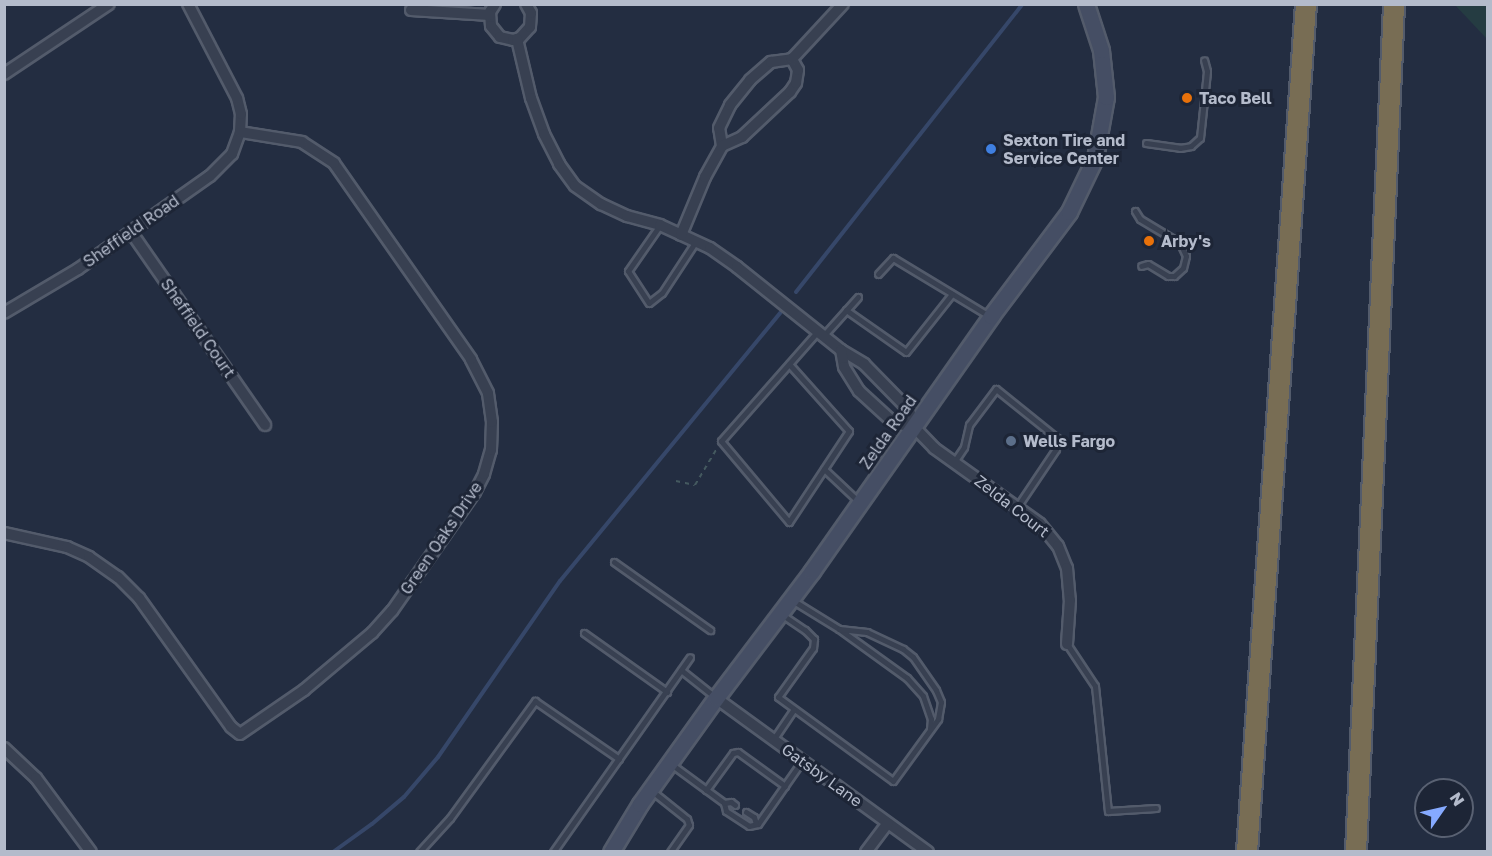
<!DOCTYPE html>
<style>
body{margin:0}
#map{position:relative;width:1492px;height:856px;overflow:hidden;background:#232d41;font-family:"Golos Text",sans-serif}
div>[style]{position:absolute}
[style*='--x']{left:calc(var(--x)*1px);top:calc(var(--y)*1px);width:calc(var(--w)*1px);rotate:calc(var(--a)*1deg)}
.green>*{inset:0;background:#253c42}
.stream>*{height:4px;margin:-2px;padding:0 2px;transform-origin:2px;border-radius:2px;background:#364769}
.path>*{height:2px;margin-top:-1px;transform-origin:0;background:repeating-linear-gradient(90deg,#44595f 0 4.5px,transparent 0 9px)}
.roads{filter:drop-shadow(2px 0 #535b6b) drop-shadow(-2px 0 #535b6b) drop-shadow(0 2px #535b6b) drop-shadow(0 -2px #535b6b)}
.lane>*{height:5px;margin:-2.5px;padding:0 2.5px;transform-origin:2.5px;border-radius:2.5px;background:#384051}
.street>*{height:10px;margin:-5px;padding:0 5px;transform-origin:5px;border-radius:5px;background:#384051}
.secondary>*{height:15px;margin:-7.5px;padding:0 7.5px;transform-origin:7.5px;border-radius:7.5px;background:#454e64}
.highway>*{height:20px;margin:-10px;padding:0 10px;transform-origin:10px;border-radius:10px;background:#786d54}
.dots>*{width:16px;height:16px;translate:-50% -50%;box-sizing:border-box;border:3px solid #1d2536;border-radius:50%}
span{translate:-50% -50%;white-space:nowrap;text-align:center;line-height:1.15;-webkit-text-stroke:6px #1d2536;paint-order:stroke}
.poi-label{font-size:16px;color:#b4bbcb;font-weight:700}
.left{translate:0 -50%;text-align:left}
.street-label{font-size:16px;color:#b4bbcb}
.frame{position:absolute;inset:0;border:6px solid #b4bbcb;pointer-events:none}
.north{position:absolute;left:1414px;top:778px;width:60px;height:60px;box-sizing:border-box;background:#1d2536;border:2px solid #596172;border-radius:50%;rotate:56deg;font-size:16px;font-weight:700;line-height:24px;text-align:center;color:#b4bbcb}
.north::after{content:'';display:block;margin:auto;width:21px;height:27px;background:#86aaff;clip-path:polygon(50% 0,100% 100%,50% 72%,0 100%)}
</style>
<div id="map">
<div class="green">
<i style="clip-path:polygon(1455px 5px,1487px 5px,1487px 39px)"></i>
</div>
<div class="stream">
<i style="--x:796;--y:292;--w:367;--a:-51.8"></i>
<i style="--x:333;--y:852;--w:48;--a:-35.7"></i>
<i style="--x:372;--y:824;--w:42;--a:-40.2"></i>
<i style="--x:404;--y:797;--w:52;--a:-49.6"></i>
<i style="--x:438;--y:757;--w:214;--a:-55.3"></i>
<i style="--x:560;--y:581;--w:347;--a:-50.6"></i>
</div>
<div class="path">
<i style="--x:676;--y:481;--w:19;--a:12"></i>
<i style="--x:695;--y:485;--w:41;--a:-59"></i>
</div>
<div class="roads">
<div class="lane">
<i style="--x:1146;--y:143;--w:34;--a:8"></i>
<i style="--x:1180;--y:148;--w:11;--a:-10"></i>
<i style="--x:1191;--y:146;--w:12;--a:-42"></i>
<i style="--x:1200;--y:138;--w:67;--a:-84"></i>
<i style="--x:1207;--y:71;--w:11;--a:-105"></i>
<i style="--x:1135;--y:211;--w:9;--a:58"></i>
<i style="--x:1140;--y:219;--w:47;--a:31"></i>
<i style="--x:1180;--y:243;--w:14;--a:65"></i>
<i style="--x:1186;--y:256;--w:12;--a:104"></i>
<i style="--x:1183;--y:268;--w:12;--a:138"></i>
<i style="--x:1174;--y:276;--w:6;--a:180"></i>
<i style="--x:1168;--y:276;--w:23;--a:-149"></i>
<i style="--x:1148;--y:264;--w:7;--a:164"></i>
<i style="--x:660;--y:225;--w:56;--a:124.8"></i>
<i style="--x:628;--y:271;--w:38;--a:57"></i>
<i style="--x:649;--y:303;--w:16;--a:-38"></i>
<i style="--x:662;--y:293;--w:62;--a:-56.8"></i>
<i style="--x:878;--y:274;--w:22;--a:-47"></i>
<i style="--x:893;--y:258;--w:112;--a:31.1"></i>
<i style="--x:846;--y:310;--w:73;--a:35"></i>
<i style="--x:906;--y:352;--w:74;--a:-51.6"></i>
<i style="--x:824;--y:335;--w:51;--a:-48.2"></i>
<i style="--x:789;--y:364;--w:90;--a:48.2"></i>
<i style="--x:849;--y:431;--w:109;--a:123.4"></i>
<i style="--x:789;--y:522;--w:106;--a:-130"></i>
<i style="--x:721;--y:441;--w:145;--a:-48.6"></i>
<i style="--x:954;--y:462;--w:18;--a:-56"></i>
<i style="--x:964;--y:447;--w:23;--a:-77"></i>
<i style="--x:969;--y:425;--w:45;--a:-53.1"></i>
<i style="--x:996;--y:389;--w:78;--a:38.8"></i>
<i style="--x:1057;--y:438;--w:11;--a:95"></i>
<i style="--x:1056;--y:449;--w:70;--a:123.9"></i>
<i style="--x:824;--y:469;--w:47;--a:43.3"></i>
<i style="--x:614;--y:562;--w:118;--a:35.3"></i>
<i style="--x:792;--y:600;--w:55;--a:31.7"></i>
<i style="--x:839;--y:629;--w:84;--a:35.8"></i>
<i style="--x:907;--y:678;--w:24;--a:48"></i>
<i style="--x:923;--y:696;--w:24;--a:71"></i>
<i style="--x:931;--y:719;--w:10;--a:96"></i>
<i style="--x:781;--y:614;--w:29;--a:34"></i>
<i style="--x:805;--y:630;--w:13;--a:45"></i>
<i style="--x:814;--y:639;--w:9;--a:96"></i>
<i style="--x:813;--y:648;--w:60;--a:125.5"></i>
<i style="--x:778;--y:697;--w:142;--a:36.1"></i>
<i style="--x:893;--y:781;--w:77;--a:-54"></i>
<i style="--x:938;--y:719;--w:17;--a:-80"></i>
<i style="--x:941;--y:702;--w:13;--a:-113"></i>
<i style="--x:936;--y:690;--w:40;--a:-124.9"></i>
<i style="--x:913;--y:657;--w:13;--a:-141"></i>
<i style="--x:903;--y:649;--w:40;--a:-155"></i>
<i style="--x:867;--y:632;--w:28;--a:-174"></i>
<i style="--x:584;--y:633;--w:102;--a:35.4"></i>
<i style="--x:1067;--y:644;--w:50;--a:56.3"></i>
<i style="--x:1095;--y:686;--w:126;--a:84.1"></i>
<i style="--x:1108;--y:811;--w:48;--a:-3.6"></i>
<i style="--x:681;--y:670;--w:43;--a:38.5"></i>
<i style="--x:773;--y:740;--w:37;--a:-56"></i>
<i style="--x:671;--y:764;--w:66;--a:36.3"></i>
<i style="--x:724;--y:803;--w:8;--a:76"></i>
<i style="--x:726;--y:811;--w:27;--a:33"></i>
<i style="--x:749;--y:826;--w:9;--a:-13"></i>
<i style="--x:758;--y:824;--w:77;--a:-55.1"></i>
<i style="--x:706;--y:790;--w:46;--a:-53.9"></i>
<i style="--x:733;--y:753;--w:5;--a:-11"></i>
<i style="--x:738;--y:752;--w:58;--a:35.9"></i>
<i style="--x:652;--y:791;--w:45;--a:38.7"></i>
<i style="--x:687;--y:819;--w:6;--a:72"></i>
<i style="--x:689;--y:825;--w:33;--a:125"></i>
<i style="--x:724;--y:803;--w:7;--a:-8"></i>
<i style="--x:731;--y:802;--w:5;--a:37"></i>
<i style="--x:746;--y:812;--w:9;--a:32"></i>
<i style="--x:754;--y:817;--w:7;--a:74"></i>
<i style="--x:419;--y:852;--w:46;--a:-47.6"></i>
<i style="--x:450;--y:818;--w:145;--a:-54"></i>
<i style="--x:535;--y:701;--w:102;--a:34.6"></i>
<i style="--x:553;--y:852;--w:238;--a:-54.9"></i>
</div>
<div class="street">
<i style="--x:495;--y:4;--w:9;--a:122"></i>
<i style="--x:490;--y:12;--w:14;--a:86"></i>
<i style="--x:491;--y:26;--w:14;--a:51"></i>
<i style="--x:500;--y:37;--w:13;--a:13"></i>
<i style="--x:513;--y:40;--w:7;--a:-16"></i>
<i style="--x:520;--y:38;--w:15;--a:-48"></i>
<i style="--x:530;--y:27;--w:14;--a:-86"></i>
<i style="--x:531;--y:13;--w:10;--a:-119"></i>
<i style="--x:411;--y:10;--w:79;--a:3.6"></i>
<i style="--x:517;--y:39;--w:61;--a:76.7"></i>
<i style="--x:531;--y:98;--w:38;--a:70"></i>
<i style="--x:544;--y:134;--w:34;--a:63"></i>
<i style="--x:559;--y:164;--w:27;--a:54"></i>
<i style="--x:575;--y:186;--w:32;--a:35"></i>
<i style="--x:601;--y:204;--w:29;--a:25"></i>
<i style="--x:627;--y:216;--w:34;--a:15"></i>
<i style="--x:660;--y:225;--w:55;--a:24.7"></i>
<i style="--x:710;--y:248;--w:33;--a:35"></i>
<i style="--x:737;--y:267;--w:133;--a:38.6"></i>
<i style="--x:841;--y:350;--w:27;--a:31"></i>
<i style="--x:864;--y:364;--w:64;--a:45.6"></i>
<i style="--x:909;--y:410;--w:18;--a:74"></i>
<i style="--x:914;--y:427;--w:29;--a:46"></i>
<i style="--x:934;--y:448;--w:130;--a:35.6"></i>
<i style="--x:1040;--y:524;--w:28;--a:51"></i>
<i style="--x:1058;--y:546;--w:24;--a:68"></i>
<i style="--x:1067;--y:568;--w:32;--a:85"></i>
<i style="--x:1070;--y:600;--w:44;--a:93.9"></i>
<i style="--x:4;--y:74;--w:126;--a:-33.7"></i>
<i style="--x:722;--y:146;--w:18;--a:-99"></i>
<i style="--x:719;--y:128;--w:25;--a:-64"></i>
<i style="--x:730;--y:105;--w:32;--a:-51"></i>
<i style="--x:750;--y:80;--w:28;--a:-41"></i>
<i style="--x:771;--y:62;--w:21;--a:-8"></i>
<i style="--x:131;--y:232;--w:235;--a:55.2"></i>
<i style="--x:681;--y:235;--w:63;--a:-67.5"></i>
<i style="--x:705;--y:177;--w:35;--a:-61"></i>
<i style="--x:722;--y:146;--w:22;--a:-24"></i>
<i style="--x:742;--y:137;--w:66;--a:-43.2"></i>
<i style="--x:790;--y:92;--w:11;--a:-56"></i>
<i style="--x:796;--y:83;--w:13;--a:-81"></i>
<i style="--x:798;--y:70;--w:13;--a:-119"></i>
<i style="--x:792;--y:59;--w:75;--a:-47.2"></i>
<i style="--x:4;--y:313;--w:86;--a:-30.7"></i>
<i style="--x:78;--y:269;--w:161;--a:-35.2"></i>
<i style="--x:210;--y:176;--w:31;--a:-45"></i>
<i style="--x:232;--y:154;--w:23;--a:-70"></i>
<i style="--x:240;--y:132;--w:18;--a:-87"></i>
<i style="--x:241;--y:114;--w:16;--a:-104"></i>
<i style="--x:237;--y:98;--w:106;--a:-117.5"></i>
<i style="--x:841;--y:350;--w:17;--a:80"></i>
<i style="--x:844;--y:367;--w:28;--a:58"></i>
<i style="--x:859;--y:391;--w:47;--a:42.4"></i>
<i style="--x:894;--y:423;--w:20;--a:11"></i>
<i style="--x:4;--y:533;--w:65;--a:12.5"></i>
<i style="--x:67;--y:547;--w:24;--a:24"></i>
<i style="--x:89;--y:557;--w:35;--a:35"></i>
<i style="--x:118;--y:577;--w:30;--a:45"></i>
<i style="--x:139;--y:598;--w:158;--a:54.5"></i>
<i style="--x:231;--y:727;--w:11;--a:38"></i>
<i style="--x:240;--y:734;--w:78;--a:-34.5"></i>
<i style="--x:304;--y:690;--w:89;--a:-40"></i>
<i style="--x:372;--y:633;--w:30;--a:-48"></i>
<i style="--x:392;--y:611;--w:145;--a:-55.1"></i>
<i style="--x:475;--y:492;--w:20;--a:-63"></i>
<i style="--x:484;--y:474;--w:25;--a:-74"></i>
<i style="--x:491;--y:450;--w:28;--a:-88"></i>
<i style="--x:492;--y:422;--w:29;--a:-98"></i>
<i style="--x:488;--y:393;--w:38;--a:-117"></i>
<i style="--x:471;--y:359;--w:239;--a:-125"></i>
<i style="--x:334;--y:163;--w:38;--a:-147"></i>
<i style="--x:302;--y:142;--w:63;--a:-170.8"></i>
<i style="--x:716;--y:698;--w:262;--a:36"></i>
<i style="--x:4;--y:748;--w:44;--a:43.2"></i>
<i style="--x:36;--y:778;--w:92;--a:53.4"></i>
<i style="--x:866;--y:852;--w:36;--a:-53"></i>
</div>
<div class="secondary">
<i style="--x:611;--y:852;--w:56;--a:-58.9"></i>
<i style="--x:640;--y:804;--w:130;--a:-54.4"></i>
<i style="--x:716;--y:698;--w:159;--a:-52.9"></i>
<i style="--x:812;--y:571;--w:312;--a:-54.9"></i>
<i style="--x:991;--y:316;--w:130;--a:-53.1"></i>
<i style="--x:1069;--y:212;--w:60;--a:-64.3"></i>
<i style="--x:1095;--y:158;--w:62;--a:-79.8"></i>
<i style="--x:1106;--y:97;--w:47;--a:-96.1"></i>
<i style="--x:1101;--y:50;--w:48;--a:-108.1"></i>
</div>
<div class="highway">
<i style="--x:1247;--y:852;--w:850;--a:-86.02"></i>
<i style="--x:1356;--y:852;--w:849;--a:-87.43"></i>
</div>
</div>
<div class="dots">
<i style="left:1187px;top:98px;background:#e8710a"></i>
<i style="left:991px;top:149px;background:#3f7fe0"></i>
<i style="left:1149px;top:241px;background:#e8710a"></i>
<i style="left:1011px;top:441px;background:#5c6f8a"></i>
</div>
<div class="poi-label">
<span class="left" style="left:1199px;top:98px">Taco Bell</span>
<span class="left" style="left:1003px;top:149px">Sexton Tire and<br>Service Center</span>
<span class="left" style="left:1161px;top:241px">Arby's</span>
<span class="left" style="left:1023px;top:441px">Wells Fargo</span>
</div>
<div class="street-label">
<span style="left:131px;top:231px;rotate:-35deg">Sheffield Road</span>
<span style="left:198px;top:328px;rotate:55deg">Sheffield Court</span>
<span style="left:888px;top:432px;rotate:-55deg">Zelda Road</span>
<span style="left:1012px;top:506px;rotate:38deg">Zelda Court</span>
<span style="left:441px;top:538px;rotate:-56deg">Green Oaks Drive</span>
<span style="left:822px;top:775px;rotate:36deg">Gatsby Lane</span>
</div>
<div class="frame"></div>
<div class="north">N</div>
</div>
